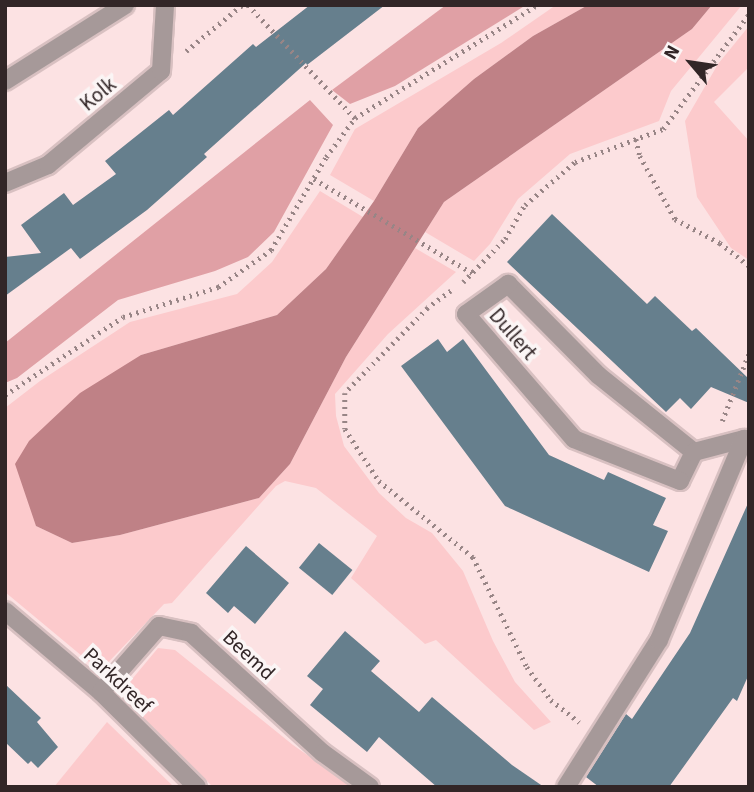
<!DOCTYPE html>
<style>
body{margin:0}
#map{position:relative;width:754px;height:792px;overflow:hidden;background:#fce2e3;font-family:"Source Sans 3",sans-serif}
div>[style]{position:absolute}
[style*='--x']{left:calc(var(--x)*1px);top:calc(var(--y)*1px);width:calc(var(--w)*1px);rotate:calc(var(--a)*1deg)}
.green>*{inset:0;background:#fccacc}
.forest>*{inset:0;background:#e0a0a5}
.water>*{inset:0;background:#bf8186}
.building>*{inset:0;background:#667f8d;transform-origin:0 0}
.path>*{height:4.5px;margin-top:-2.25px;transform-origin:0;background:repeating-linear-gradient(90deg,#988586 0 2px,transparent 0 7px)}
.roads{filter:drop-shadow(2px 0 #d8c0c1) drop-shadow(-2px 0 #d8c0c1) drop-shadow(0 2px #d8c0c1) drop-shadow(0 -2px #d8c0c1)}
.minor>*{height:18px;margin:-9px;padding:0 9px;transform-origin:9px;border-radius:9px;background:#a69999}
span{translate:-50% -50%;white-space:nowrap;text-align:center;line-height:1.15;-webkit-text-stroke:7px #fbf5f5;paint-order:stroke}
.street-label{font-size:21px;color:#322627}
.frame{position:absolute;inset:0;border:7px solid #322627;pointer-events:none}
.north{position:absolute;left:656px;top:28px;width:70px;height:70px;-webkit-text-stroke:5px #fbf5f5;paint-order:stroke;rotate:299deg;font-size:19px;font-weight:700;line-height:28px;text-align:center;color:#322627}
.north::after{content:'';display:block;margin:auto;width:24px;height:32px;background:#322627;clip-path:polygon(50% 0,100% 100%,50% 72%,0 100%)}
</style>
<div id="map">
<div class="green">
<i style="clip-path:polygon(556px 5px,588px 5px,533px 36px,474px 79px,418px 128px,374px 201px,330px 175px,355px 129px,501px 43px)"></i>
<i style="clip-path:polygon(712px 5px,742px 5px,671px 91px,659px 121px,570px 154px,518px 199px,490px 244px,474px 261px,425px 232px,444px 202px,692px 29px)"></i>
<i style="clip-path:polygon(749px 26px,749px 67px,714px 102px,749px 141px,749px 260px,731px 248px,697px 197px,685px 121px,718px 64px)"></i>
<i style="clip-path:polygon(320px 191px,363px 217px,326px 269px,277px 315px,141px 355px,36px 526px,72px 543px,120px 535px,259px 498px,290px 464px,346px 357px,415px 248px,456px 272px,388px 334px,335px 394px,336px 416px,344px 446px,379px 493px,406px 518px,432px 533px,463px 571px,493px 641px,515px 682px,551px 722px,534px 730px,436px 640px,425px 644px,351px 578px,377px 536px,316px 488px,285px 481px,276px 486px,172px 603px,164px 604px,100px 671px,5px 592px,5px 408px,40px 381px,130px 322px,237px 294px,272px 262px)"></i>
<i style="clip-path:polygon(158px 648px,175px 650px,293px 745px,353px 787px,213px 787px,126px 701px,123px 690px)"></i>
<i style="clip-path:polygon(107px 722px,174px 787px,54px 787px)"></i>
</div>
<div class="forest">
<i style="clip-path:polygon(446px 5px,526px 5px,395px 86px,350px 104px,332px 90px)"></i>
<i style="clip-path:polygon(310px 100px,333px 125px,274px 232px,248px 257px,215px 271px,118px 300px,17px 378px,5px 383px,5px 343px)"></i>
</div>
<div class="water">
<i style="clip-path:polygon(588px 5px,712px 5px,692px 29px,444px 202px,346px 357px,290px 464px,259px 498px,120px 535px,72px 543px,36px 526px,15px 464px,29px 441px,80px 393px,141px 355px,277px 315px,326px 269px,374px 201px,418px 128px,474px 79px,533px 36px)"></i>
</div>
<div class="building">
<i style="clip-path:polygon(310px 5px,385px 5px,307px 65px,306px 63px,204px 154px,207px 157px,147px 210px,80px 259px,71px 248px,5px 296px,5px 257px,41px 253px,21px 225px,64px 193px,73px 205px,116px 174px,105px 161px,169px 110px,173px 115px,253px 44px,256px 47px)"></i>
<i style="clip-path:polygon(552px 214px,647px 304px,655px 296px,692px 331px,696px 328px,749px 379px,749px 403px,711px 387px,691px 409px,680px 398px,666px 412px,507px 262px)"></i>
<i style="clip-path:polygon(438px 339px,447px 352px,463px 339px,549px 455px,604px 480px,608px 472px,666px 498px,653px 525px,668px 531px,649px 572px,505px 506px,401px 366px)"></i>
<i style="clip-path:polygon(749px 501px,749px 674px,737px 701px,733px 698px,669px 787px,599px 787px,586px 777px,626px 714px,632px 719px,690px 633px)"></i>
<i style="left:319px;top:543px;width:43px;height:32px;rotate:39deg"></i>
<i style="clip-path:polygon(246px 546px,289px 583px,255px 624px,234px 606px,228px 613px,206px 593px)"></i>
<i style="clip-path:polygon(345px 631px,380px 661px,371px 671px,419px 712px,432px 697px,512px 765px,544px 787px,437px 787px,379px 737px,367px 752px,310px 705px,323px 689px,307px 676px)"></i>
<i style="clip-path:polygon(5px 684px,41px 718px,37px 722px,58px 747px,38px 768px,31px 761px,28px 764px,5px 742px)"></i>
</div>
<div class="path">
<i style="--x:248;--y:5;--w:156;--a:46.6"></i>
<i style="--x:186;--y:51;--w:72;--a:-39.4"></i>
<i style="--x:636;--y:139;--w:17;--a:77"></i>
<i style="--x:640;--y:156;--w:72;--a:60.9"></i>
<i style="--x:675;--y:219;--w:51;--a:28.1"></i>
<i style="--x:720;--y:243;--w:37;--a:38"></i>
<i style="--x:314;--y:179;--w:188;--a:30.7"></i>
<i style="--x:463;--y:282;--w:60;--a:-45.7"></i>
<i style="--x:505;--y:239;--w:39;--a:-60"></i>
<i style="--x:525;--y:205;--w:66;--a:-40.7"></i>
<i style="--x:575;--y:162;--w:94;--a:-20.6"></i>
<i style="--x:663;--y:129;--w:144;--a:-53.2"></i>
<i style="--x:451;--y:291;--w:29;--a:144"></i>
<i style="--x:428;--y:308;--w:119;--a:134.3"></i>
<i style="--x:345;--y:393;--w:36;--a:90"></i>
<i style="--x:345;--y:429;--w:62;--a:56.8"></i>
<i style="--x:379;--y:481;--w:121;--a:39"></i>
<i style="--x:473;--y:557;--w:123;--a:63.9"></i>
<i style="--x:527;--y:667;--w:41;--a:54"></i>
<i style="--x:551;--y:700;--w:36;--a:38"></i>
<i style="--x:5;--y:395;--w:141;--a:-33.5"></i>
<i style="--x:123;--y:317;--w:100;--a:-17.5"></i>
<i style="--x:218;--y:287;--w:65;--a:-34.9"></i>
<i style="--x:271;--y:250;--w:108;--a:-59.4"></i>
<i style="--x:326;--y:157;--w:49;--a:-53.4"></i>
<i style="--x:355;--y:118;--w:214;--a:-31.8"></i>
<i style="--x:722;--y:421;--w:73;--a:-68.3"></i>
</div>
<div class="roads">
<div class="minor">
<i style="--x:5;--y:81;--w:142;--a:-32.3"></i>
<i style="--x:5;--y:183;--w:47;--a:-22.7"></i>
<i style="--x:48;--y:165;--w:147;--a:-39.8"></i>
<i style="--x:161;--y:71;--w:66;--a:-86.5"></i>
<i style="--x:508;--y:284;--w:128;--a:45.3"></i>
<i style="--x:598;--y:375;--w:123;--a:38.7"></i>
<i style="--x:694;--y:452;--w:32;--a:116"></i>
<i style="--x:680;--y:481;--w:114;--a:-158.4"></i>
<i style="--x:574;--y:439;--w:165;--a:-130.8"></i>
<i style="--x:466;--y:314;--w:52;--a:-35.5"></i>
<i style="--x:694;--y:452;--w:52;--a:-14.6"></i>
<i style="--x:744;--y:439;--w:6;--a:31"></i>
<i style="--x:5;--y:611;--w:126;--a:40.2"></i>
<i style="--x:101;--y:692;--w:135;--a:44.7"></i>
<i style="--x:101;--y:692;--w:88;--a:-48.7"></i>
<i style="--x:159;--y:626;--w:33;--a:12"></i>
<i style="--x:191;--y:633;--w:178;--a:42.3"></i>
<i style="--x:323;--y:753;--w:58;--a:35.9"></i>
<i style="--x:566;--y:787;--w:174;--a:-57.7"></i>
<i style="--x:659;--y:640;--w:218;--a:-67.1"></i>
</div>
</div>
<div class="street-label">
<span style="left:98px;top:94px;rotate:-40deg">Kolk</span>
<span style="left:513px;top:334px;rotate:49deg">Dullert</span>
<span style="left:249px;top:655px;rotate:43deg">Beemd</span>
<span style="left:118px;top:680px;rotate:43deg">Parkdreef</span>
</div>
<div class="frame"></div>
<div class="north">N</div>
</div>
